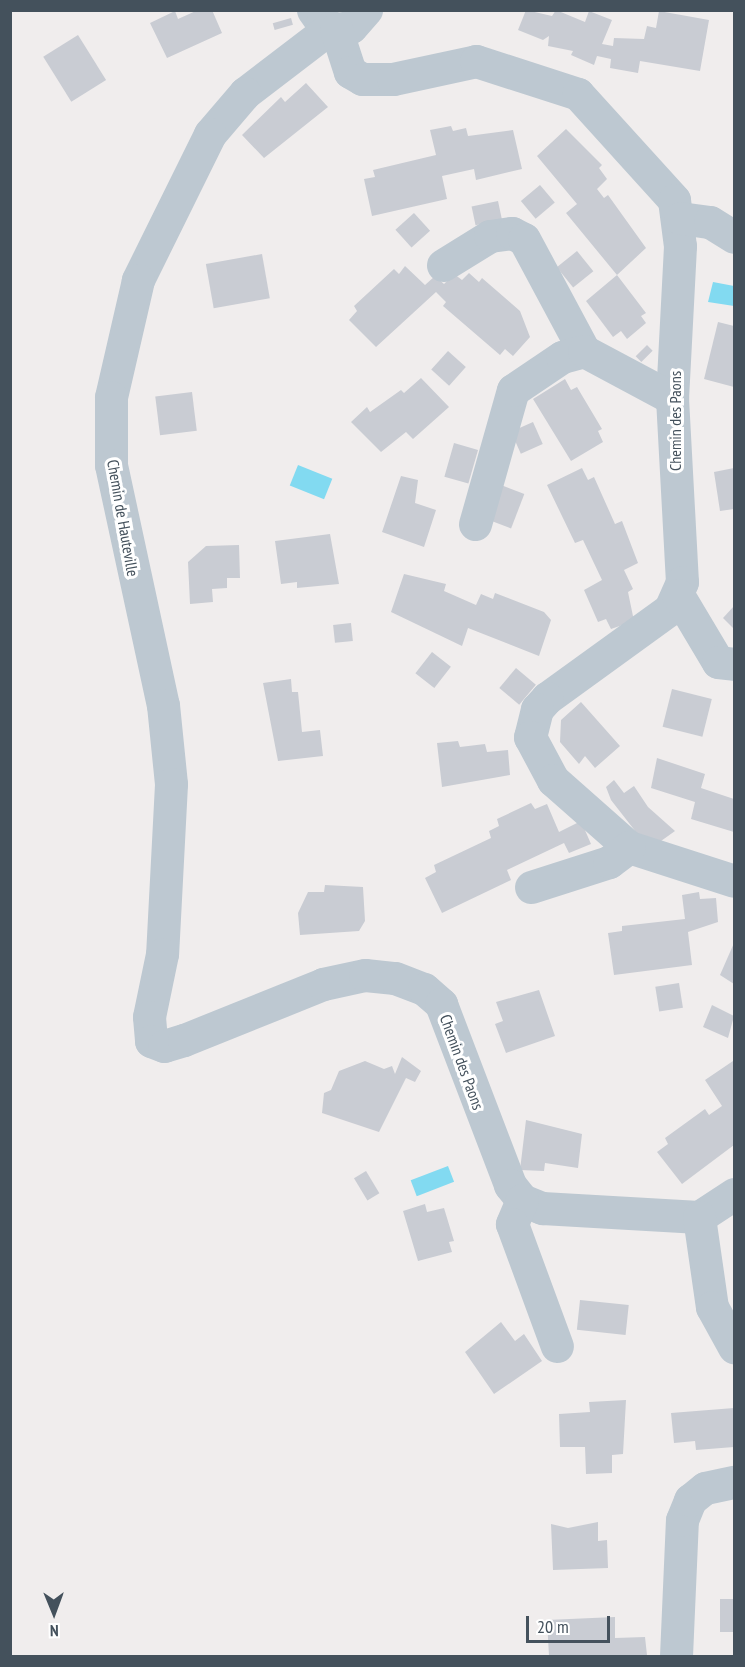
<!DOCTYPE html>
<style>
body{margin:0}
#map{position:relative;width:745px;height:1667px;overflow:hidden;background:#f0eded;font-family:"PT Sans Narrow",sans-serif}
div>[style]{position:absolute}
[style*='--x']{left:calc(var(--x)*1px);top:calc(var(--y)*1px);width:calc(var(--w)*1px);rotate:calc(var(--a)*1deg)}
.water>*{inset:0;background:#82daf1;transform-origin:0 0}
.building>*{inset:0;background:#c9ccd3;transform-origin:0 0}
.minor>*{height:33px;margin:-16.5px;padding:0 16.5px;transform-origin:16.5px;border-radius:16.5px;background:#bdc8d1}
span{translate:-50% -50%;white-space:nowrap;text-align:center;line-height:1.15;-webkit-text-stroke:6px #fff;paint-order:stroke}
.street-label{font-size:16px;color:#44515c}
.frame{position:absolute;inset:0;border:12px solid #44515c;pointer-events:none}
.north{position:absolute;left:24px;top:1583px;width:60px;height:60px;-webkit-text-stroke:4px #fff;paint-order:stroke;rotate:179deg;font-size:16px;font-weight:700;line-height:24px;text-align:center;color:#44515c}
.north::after{content:'';display:block;margin:auto;width:21px;height:27px;background:#44515c;clip-path:polygon(50% 0,100% 100%,50% 72%,0 100%)}
.scale{position:absolute;left:526px;top:1616px;width:84px;height:27px;box-sizing:border-box;border:3px solid #44515c;border-top:0;padding-left:8px;font-size:18px;line-height:21px;white-space:nowrap;color:#44515c;-webkit-text-stroke:4px #fff;paint-order:stroke}
</style>
<div id="map">
<div class="water">
<i style="clip-path:polygon(713px 282px,734px 286px,734px 306px,708px 302px)"></i>
<i style="left:298px;top:465px;width:37px;height:22px;rotate:22deg"></i>
<i style="left:448px;top:1166px;width:17px;height:40px;rotate:69deg"></i>
</div>
<div class="building">
<i style="clip-path:polygon(198px 10px,212px 10px,222px 33px,167px 58px,150px 23px,175px 11px,178px 19px)"></i>
<i style="clip-path:polygon(526px 10px,552px 16px,556px 10px,585px 22px,589px 11px,612px 20px,602px 44px,613px 46px,614px 38px,644px 39px,647px 26px,656px 28px,659px 11px,709px 20px,700px 71px,640px 61px,638px 73px,610px 68px,611px 59px,597px 56px,594px 65px,571px 55px,573px 51px,548px 46px,549px 36px,543px 40px,518px 30px)"></i>
<i style="left:291px;top:18px;width:7px;height:19px;rotate:74deg"></i>
<i style="left:78px;top:35px;width:53px;height:41px;rotate:58deg"></i>
<i style="clip-path:polygon(306px 83px,328px 107px,264px 158px,242px 135px,281px 97px,285px 102px)"></i>
<i style="clip-path:polygon(451px 126px,453px 131px,466px 128px,468px 136px,513px 130px,522px 169px,476px 180px,474px 169px,442px 176px,447px 199px,372px 216px,364px 179px,375px 177px,373px 170px,436px 155px,430px 130px)"></i>
<i style="clip-path:polygon(566px 129px,602px 165px,599px 168px,607px 179px,597px 189px,604px 198px,608px 195px,646px 248px,617px 275px,566px 213px,577px 204px,537px 156px)"></i>
<i style="left:540px;top:185px;width:23px;height:25px;rotate:50deg"></i>
<i style="left:498px;top:201px;width:19px;height:27px;rotate:78deg"></i>
<i style="left:414px;top:213px;width:24px;height:25px;rotate:48deg"></i>
<i style="left:577px;top:251px;width:26px;height:26px;rotate:51deg"></i>
<i style="left:262px;top:254px;width:45px;height:57px;rotate:80deg"></i>
<i style="clip-path:polygon(405px 266px,425px 285px,435px 276px,444px 284px,454px 274px,462px 280px,469px 273px,479px 282px,482px 278px,520px 311px,530px 337px,513px 356px,505px 349px,500px 355px,443px 306px,446px 302px,436px 292px,376px 347px,349px 320px,357px 311px,354px 306px,394px 269px,399px 274px)"></i>
<i style="clip-path:polygon(617px 275px,646px 313px,641px 316px,646px 323px,627px 339px,621px 331px,613px 337px,586px 301px)"></i>
<i style="clip-path:polygon(718px 322px,734px 326px,734px 387px,704px 379px)"></i>
<i style="left:647px;top:345px;width:8px;height:16px;rotate:45deg"></i>
<i style="left:448px;top:351px;width:24px;height:25px;rotate:42deg"></i>
<i style="clip-path:polygon(421px 378px,449px 407px,413px 439px,406px 432px,381px 452px,351px 422px,367px 407px,370px 412px,401px 390px,404px 393px)"></i>
<i style="clip-path:polygon(565px 379px,571px 390px,577px 387px,602px 429px,598px 431px,603px 442px,571px 461px,533px 399px)"></i>
<i style="left:192px;top:392px;width:39px;height:37px;rotate:83deg"></i>
<i style="left:533px;top:422px;width:24px;height:24px;rotate:66deg"></i>
<i style="left:454px;top:443px;width:25px;height:35px;rotate:16deg"></i>
<i style="clip-path:polygon(582px 468px,588px 480px,594px 477px,615px 524px,622px 521px,638px 563px,624px 570px,633px 589px,628px 592px,634px 621px,611px 629px,606px 619px,598px 622px,584px 590px,602px 580px,583px 540px,575px 543px,547px 485px)"></i>
<i style="clip-path:polygon(734px 468px,734px 509px,720px 511px,714px 472px)"></i>
<i style="clip-path:polygon(401px 476px,418px 480px,415px 503px,436px 510px,424px 547px,382px 532px)"></i>
<i style="left:501px;top:485px;width:25px;height:37px;rotate:21deg"></i>
<i style="clip-path:polygon(330px 534px,339px 584px,297px 588px,297px 582px,281px 584px,275px 541px)"></i>
<i style="clip-path:polygon(239px 545px,240px 578px,227px 578px,227px 588px,212px 589px,213px 602px,190px 604px,188px 562px,206px 546px)"></i>
<i style="clip-path:polygon(404px 574px,446px 584px,444px 591px,476px 605px,481px 594px,493px 599px,495px 593px,544px 612px,551px 620px,539px 656px,468px 628px,462px 646px,391px 612px)"></i>
<i style="clip-path:polygon(734px 606px,734px 629px,723px 618px)"></i>
<i style="left:351px;top:623px;width:18px;height:18px;rotate:84deg"></i>
<i style="left:432px;top:652px;width:24px;height:27px;rotate:38deg"></i>
<i style="left:516px;top:668px;width:26px;height:26px;rotate:40deg"></i>
<i style="clip-path:polygon(291px 679px,292px 692px,298px 692px,302px 732px,320px 730px,323px 756px,278px 761px,263px 683px)"></i>
<i style="left:672px;top:689px;width:41px;height:39px;rotate:14deg"></i>
<i style="clip-path:polygon(581px 702px,620px 746px,595px 768px,585px 756px,579px 764px,560px 742px,561px 720px)"></i>
<i style="clip-path:polygon(458px 741px,460px 747px,485px 744px,487px 752px,508px 750px,510px 775px,442px 787px,437px 743px)"></i>
<i style="clip-path:polygon(657px 758px,705px 774px,701px 788px,734px 799px,734px 832px,691px 819px,695px 802px,651px 788px)"></i>
<i style="clip-path:polygon(614px 780px,624px 793px,634px 786px,648px 807px,675px 831px,654px 846px,643px 841px,611px 800px,606px 787px)"></i>
<i style="clip-path:polygon(531px 803px,535px 809px,547px 804px,559px 832px,581px 821px,591px 844px,569px 853px,564px 843px,507px 870px,511px 880px,442px 913px,425px 878px,436px 872px,434px 865px,491px 838px,489px 831px,499px 826px,497px 819px)"></i>
<i style="clip-path:polygon(325px 885px,363px 887px,365px 921px,359px 931px,300px 935px,298px 913px,308px 892px,324px 892px)"></i>
<i style="clip-path:polygon(699px 892px,700px 899px,716px 898px,718px 922px,688px 932px,692px 965px,614px 975px,608px 933px,622px 931px,622px 926px,685px 919px,682px 895px)"></i>
<i style="clip-path:polygon(734px 943px,734px 984px,720px 975px)"></i>
<i style="left:679px;top:983px;width:25px;height:24px;rotate:81deg"></i>
<i style="clip-path:polygon(539px 990px,555px 1036px,506px 1053px,495px 1024px,503px 1021px,496px 1002px)"></i>
<i style="clip-path:polygon(712px 1005px,734px 1016px,728px 1038px,703px 1027px)"></i>
<i style="clip-path:polygon(402px 1057px,421px 1071px,415px 1082px,406px 1078px,379px 1132px,322px 1113px,324px 1093px,331px 1090px,339px 1071px,365px 1061px,384px 1069px,392px 1066px,395px 1074px)"></i>
<i style="clip-path:polygon(733px 1061px,734px 1145px,682px 1184px,657px 1152px,668px 1144px,665px 1138px,705px 1109px,709px 1115px,722px 1106px,705px 1080px)"></i>
<i style="clip-path:polygon(526px 1120px,582px 1134px,578px 1168px,545px 1163px,544px 1171px,520px 1170px)"></i>
<i style="left:366px;top:1171px;width:26px;height:14px;rotate:59deg"></i>
<i style="clip-path:polygon(425px 1204px,427px 1212px,444px 1208px,454px 1241px,449px 1242px,452px 1252px,418px 1261px,403px 1211px)"></i>
<i style="left:580px;top:1300px;width:49px;height:30px;rotate:6deg"></i>
<i style="clip-path:polygon(501px 1322px,515px 1341px,524px 1334px,542px 1361px,494px 1394px,465px 1352px)"></i>
<i style="clip-path:polygon(626px 1400px,623px 1454px,612px 1455px,612px 1473px,586px 1474px,585px 1447px,560px 1447px,559px 1414px,590px 1412px,589px 1402px)"></i>
<i style="clip-path:polygon(734px 1408px,734px 1447px,696px 1450px,695px 1441px,674px 1443px,671px 1413px)"></i>
<i style="clip-path:polygon(598px 1522px,598px 1541px,607px 1540px,608px 1568px,553px 1570px,551px 1524px,568px 1528px)"></i>
<i style="left:734px;top:1599px;width:33px;height:14px;rotate:90deg"></i>
<i style="clip-path:polygon(615px 1617px,615px 1638px,645px 1637px,647px 1655px,549px 1656px,547px 1620px)"></i>
</div>
<div class="minor">
<i style="--x:313;--y:10;--w:16;--a:55"></i>
<i style="--x:322;--y:23;--w:15;--a:23"></i>
<i style="--x:336;--y:29;--w:15;--a:-8"></i>
<i style="--x:351;--y:27;--w:23;--a:-49"></i>
<i style="--x:330;--y:28;--w:107;--a:142.6"></i>
<i style="--x:245;--y:93;--w:54;--a:130.5"></i>
<i style="--x:210;--y:134;--w:163;--a:116.3"></i>
<i style="--x:138;--y:280;--w:120;--a:103"></i>
<i style="--x:111;--y:397;--w:68;--a:90"></i>
<i style="--x:111;--y:465;--w:246;--a:77.8"></i>
<i style="--x:163;--y:705;--w:79;--a:84.2"></i>
<i style="--x:171;--y:784;--w:170;--a:93"></i>
<i style="--x:162;--y:954;--w:64;--a:101.7"></i>
<i style="--x:149;--y:1017;--w:24;--a:85"></i>
<i style="--x:151;--y:1041;--w:14;--a:21"></i>
<i style="--x:164;--y:1046;--w:21;--a:-17"></i>
<i style="--x:184;--y:1040;--w:150;--a:-21.9"></i>
<i style="--x:323;--y:984;--w:43;--a:-12.1"></i>
<i style="--x:365;--y:975;--w:30;--a:6"></i>
<i style="--x:395;--y:978;--w:31;--a:21"></i>
<i style="--x:424;--y:989;--w:23;--a:41"></i>
<i style="--x:441;--y:1004;--w:194;--a:69.1"></i>
<i style="--x:510;--y:1185;--w:19;--a:51"></i>
<i style="--x:522;--y:1200;--w:22;--a:22"></i>
<i style="--x:542;--y:1208;--w:157;--a:3.3"></i>
<i style="--x:699;--y:1217;--w:42;--a:-33.3"></i>
<i style="--x:336;--y:29;--w:45;--a:72"></i>
<i style="--x:350;--y:72;--w:14;--a:30"></i>
<i style="--x:362;--y:79;--w:31;--a:0"></i>
<i style="--x:393;--y:79;--w:85;--a:-12.2"></i>
<i style="--x:476;--y:61;--w:107;--a:17.9"></i>
<i style="--x:578;--y:94;--w:143;--a:47.8"></i>
<i style="--x:674;--y:200;--w:46;--a:82.6"></i>
<i style="--x:680;--y:246;--w:152;--a:93"></i>
<i style="--x:672;--y:398;--w:184;--a:86.9"></i>
<i style="--x:682;--y:582;--w:30;--a:114"></i>
<i style="--x:670;--y:609;--w:152;--a:144.1"></i>
<i style="--x:547;--y:698;--w:15;--a:132"></i>
<i style="--x:537;--y:709;--w:29;--a:104"></i>
<i style="--x:530;--y:737;--w:49;--a:61.9"></i>
<i style="--x:553;--y:780;--w:101;--a:41.4"></i>
<i style="--x:629;--y:847;--w:110;--a:17.9"></i>
<i style="--x:680;--y:218;--w:30;--a:8"></i>
<i style="--x:710;--y:222;--w:28;--a:32"></i>
<i style="--x:443;--y:265;--w:55;--a:-31.7"></i>
<i style="--x:490;--y:236;--w:22;--a:-8"></i>
<i style="--x:512;--y:233;--w:13;--a:27"></i>
<i style="--x:524;--y:239;--w:127;--a:61.8"></i>
<i style="--x:475;--y:524;--w:139;--a:-74.2"></i>
<i style="--x:513;--y:390;--w:59;--a:-34"></i>
<i style="--x:562;--y:357;--w:23;--a:-15"></i>
<i style="--x:584;--y:351;--w:100;--a:28.1"></i>
<i style="--x:678;--y:595;--w:78;--a:59.2"></i>
<i style="--x:718;--y:662;--w:16;--a:7"></i>
<i style="--x:531;--y:887;--w:82;--a:-17.8"></i>
<i style="--x:609;--y:862;--w:25;--a:-37"></i>
<i style="--x:522;--y:1200;--w:26;--a:113"></i>
<i style="--x:512;--y:1224;--w:130;--a:69.8"></i>
<i style="--x:699;--y:1217;--w:91;--a:81.8"></i>
<i style="--x:712;--y:1307;--w:46;--a:61.2"></i>
<i style="--x:676;--y:1656;--w:136;--a:-87.5"></i>
<i style="--x:682;--y:1520;--w:22;--a:-68"></i>
<i style="--x:690;--y:1500;--w:19;--a:-39"></i>
<i style="--x:705;--y:1488;--w:30;--a:-12"></i>
</div>
<div class="street-label">
<span style="left:675px;top:421px;rotate:-90deg">Chemin des Paons</span>
<span style="left:123px;top:518px;rotate:80deg">Chemin de Hauteville</span>
<span style="left:462px;top:1062px;rotate:70deg">Chemin des Paons</span>
</div>
<div class="frame"></div>
<div class="north">N</div>
<div class="scale">20 m</div>
</div>
